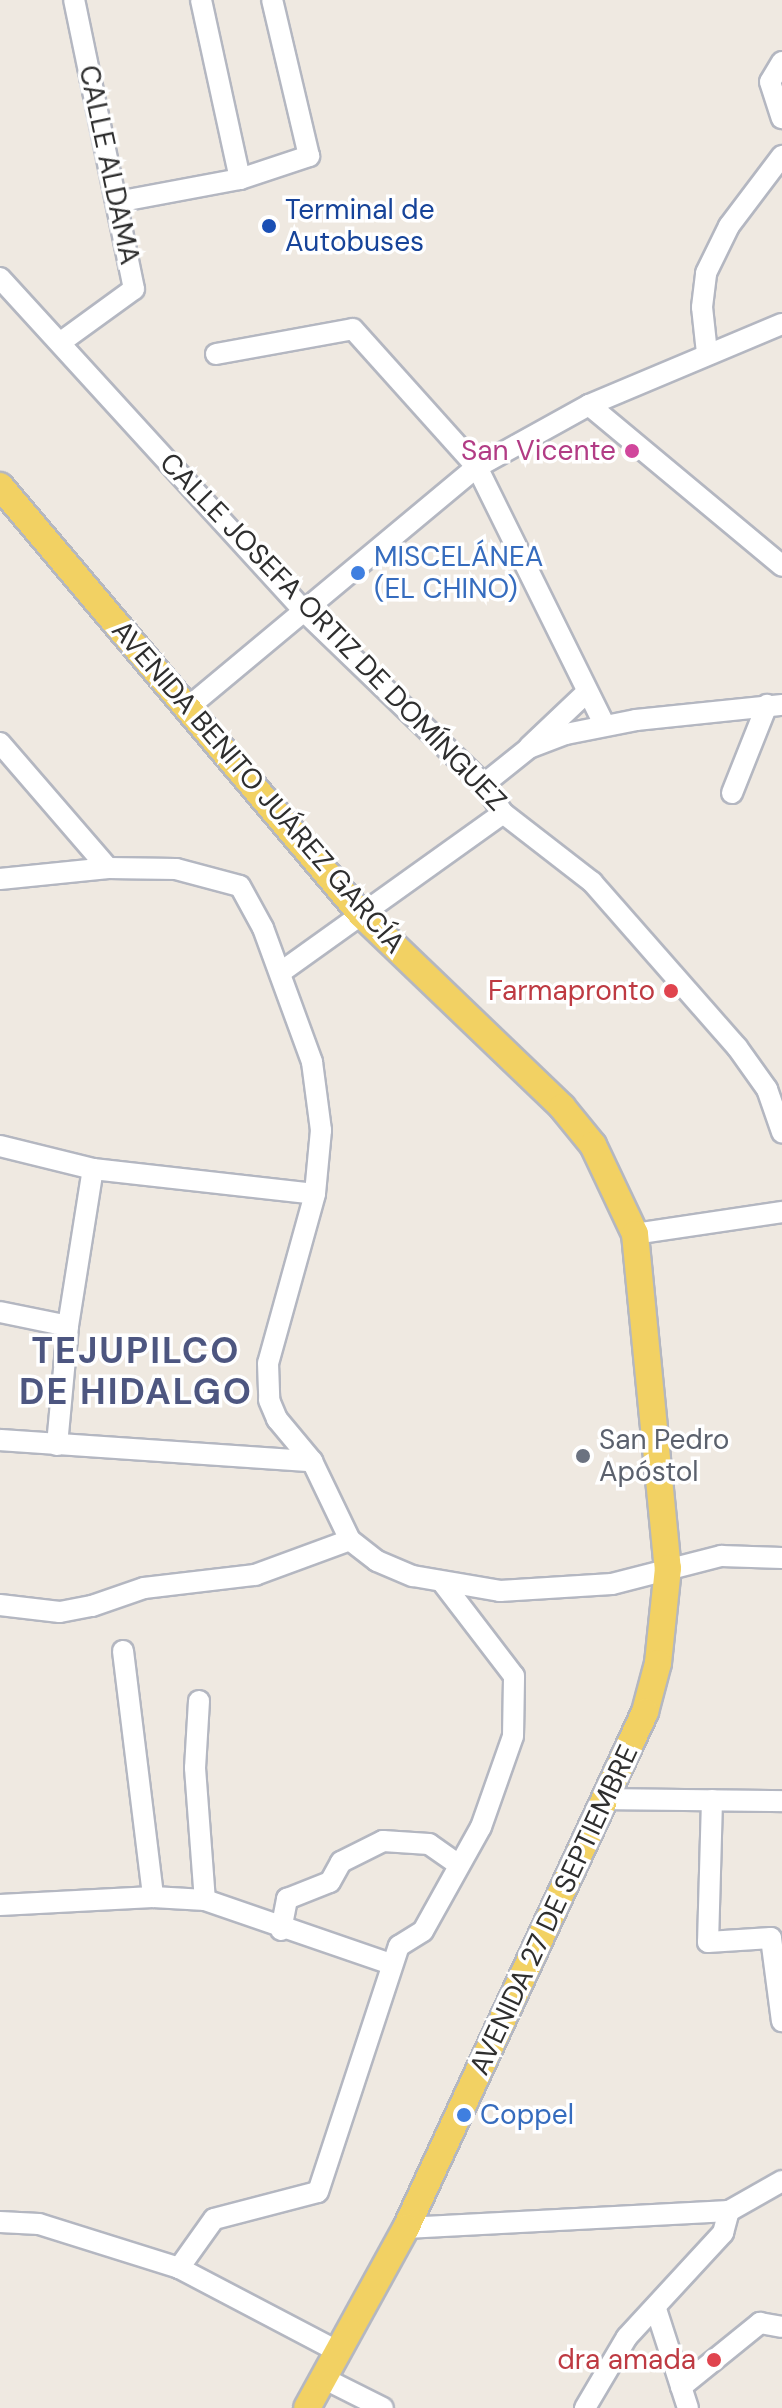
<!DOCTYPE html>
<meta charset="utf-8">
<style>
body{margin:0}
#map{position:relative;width:782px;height:2408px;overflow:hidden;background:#efe9e1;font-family:"DM Sans",sans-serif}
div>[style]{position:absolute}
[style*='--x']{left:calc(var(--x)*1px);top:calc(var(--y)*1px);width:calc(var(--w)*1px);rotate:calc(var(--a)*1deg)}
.roads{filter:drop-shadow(2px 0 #b4b7c1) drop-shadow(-2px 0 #b4b7c1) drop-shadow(0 2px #b4b7c1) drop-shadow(0 -2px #b4b7c1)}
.minor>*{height:20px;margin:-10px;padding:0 10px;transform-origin:10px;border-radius:10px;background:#fff}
.major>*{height:26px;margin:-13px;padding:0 13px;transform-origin:13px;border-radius:13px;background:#f2d163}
.dots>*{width:22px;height:22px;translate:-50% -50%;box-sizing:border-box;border:4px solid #fff;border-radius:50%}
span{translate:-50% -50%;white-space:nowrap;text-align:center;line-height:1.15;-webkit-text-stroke:7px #fff;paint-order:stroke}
.street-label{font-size:28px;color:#2e2e2e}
.transit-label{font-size:28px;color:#164399}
.left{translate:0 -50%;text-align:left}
.hotel-label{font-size:28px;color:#b23c85}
.right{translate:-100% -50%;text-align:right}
.shop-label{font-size:28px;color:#366cbe}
.health-label{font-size:28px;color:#be3a42}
.worship-label{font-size:28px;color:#5b616d}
.district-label{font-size:36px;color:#4d5680;font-weight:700;letter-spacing:2px}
</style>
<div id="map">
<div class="roads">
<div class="minor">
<i style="--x:201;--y:0;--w:183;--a:77.7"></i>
<i style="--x:782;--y:62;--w:23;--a:121"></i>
<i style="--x:770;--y:82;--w:38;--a:72"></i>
<i style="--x:117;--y:202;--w:125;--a:-10.6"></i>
<i style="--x:240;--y:179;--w:73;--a:-18.4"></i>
<i style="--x:309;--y:156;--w:160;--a:-103.3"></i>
<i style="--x:0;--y:278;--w:452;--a:47.6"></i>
<i style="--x:305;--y:612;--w:248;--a:43.9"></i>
<i style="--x:484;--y:784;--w:35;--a:57"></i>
<i style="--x:503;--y:813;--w:113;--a:37.8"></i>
<i style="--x:592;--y:882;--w:220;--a:48.7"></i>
<i style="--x:737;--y:1047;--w:52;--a:54.5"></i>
<i style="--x:767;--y:1089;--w:46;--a:70.8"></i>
<i style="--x:61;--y:342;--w:90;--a:-36"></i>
<i style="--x:134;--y:289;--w:295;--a:-101.7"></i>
<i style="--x:707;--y:353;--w:46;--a:-96.2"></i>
<i style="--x:702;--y:307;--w:34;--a:-83"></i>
<i style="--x:706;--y:273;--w:52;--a:-63.9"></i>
<i style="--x:729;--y:226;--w:88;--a:-52.9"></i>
<i style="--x:216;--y:354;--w:139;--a:-10.3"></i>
<i style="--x:353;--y:329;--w:186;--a:48.1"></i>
<i style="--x:477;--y:467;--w:287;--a:63.7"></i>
<i style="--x:589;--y:405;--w:251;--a:39.8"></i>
<i style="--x:185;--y:710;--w:380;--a:-39.8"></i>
<i style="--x:477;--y:467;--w:128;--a:-29"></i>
<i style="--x:589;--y:405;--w:209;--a:-22.8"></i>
<i style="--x:0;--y:743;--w:165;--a:49.2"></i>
<i style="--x:529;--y:747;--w:80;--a:-43.5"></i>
<i style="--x:484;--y:784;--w:58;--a:-38.7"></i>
<i style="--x:529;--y:748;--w:40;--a:-21"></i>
<i style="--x:566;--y:734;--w:71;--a:-11.3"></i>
<i style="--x:636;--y:720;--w:147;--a:-5.9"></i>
<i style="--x:732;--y:793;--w:95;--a:-68.3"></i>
<i style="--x:0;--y:879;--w:109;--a:-5.8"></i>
<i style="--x:108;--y:868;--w:68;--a:0.8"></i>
<i style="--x:176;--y:869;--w:66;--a:14.9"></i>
<i style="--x:240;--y:886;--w:48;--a:61.3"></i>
<i style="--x:263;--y:928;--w:143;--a:69.9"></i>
<i style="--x:312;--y:1062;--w:69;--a:82.5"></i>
<i style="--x:321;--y:1130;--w:64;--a:95.4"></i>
<i style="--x:315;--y:1194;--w:175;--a:105.5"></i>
<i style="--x:268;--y:1363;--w:37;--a:88"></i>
<i style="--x:269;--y:1400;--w:21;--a:67"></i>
<i style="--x:277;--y:1419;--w:55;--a:50.2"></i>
<i style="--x:312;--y:1461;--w:88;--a:64.3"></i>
<i style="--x:350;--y:1540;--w:34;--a:38"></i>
<i style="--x:377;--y:1561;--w:39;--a:23"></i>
<i style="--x:413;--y:1576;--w:88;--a:9.8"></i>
<i style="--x:500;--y:1591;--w:112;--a:-3.6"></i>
<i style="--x:612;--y:1584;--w:113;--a:-14.4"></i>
<i style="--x:721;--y:1556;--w:61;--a:1.9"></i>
<i style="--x:281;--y:972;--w:273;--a:-35.6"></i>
<i style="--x:0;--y:1146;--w:96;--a:13.9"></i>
<i style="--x:93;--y:1169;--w:223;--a:6.4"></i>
<i style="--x:635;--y:1234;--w:149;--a:-8.5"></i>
<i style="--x:0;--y:1312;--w:69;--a:11.6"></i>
<i style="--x:0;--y:1440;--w:313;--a:3.9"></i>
<i style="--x:57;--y:1445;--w:120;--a:-84.7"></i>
<i style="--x:68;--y:1326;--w:159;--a:-81"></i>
<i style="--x:0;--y:1605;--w:60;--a:6.7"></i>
<i style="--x:60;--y:1612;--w:33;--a:-11"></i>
<i style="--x:92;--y:1606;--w:55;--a:-19.1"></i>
<i style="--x:144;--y:1588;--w:112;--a:-6.7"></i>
<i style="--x:255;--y:1575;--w:101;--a:-20.2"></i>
<i style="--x:123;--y:1651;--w:248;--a:83"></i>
<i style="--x:199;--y:1701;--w:67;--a:93.4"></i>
<i style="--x:195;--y:1768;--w:132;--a:85.7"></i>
<i style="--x:608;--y:1799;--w:174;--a:0.7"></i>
<i style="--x:712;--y:1800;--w:142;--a:91.6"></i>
<i style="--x:708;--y:1942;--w:63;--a:-3.6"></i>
<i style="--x:771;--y:1938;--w:84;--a:82.5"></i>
<i style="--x:0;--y:1905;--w:153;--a:-3"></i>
<i style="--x:153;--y:1897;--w:52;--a:3.3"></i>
<i style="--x:205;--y:1900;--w:197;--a:19"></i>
<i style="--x:281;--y:1930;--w:32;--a:-79"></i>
<i style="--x:287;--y:1899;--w:46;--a:-21.6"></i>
<i style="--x:330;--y:1882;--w:23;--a:-61"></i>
<i style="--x:341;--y:1862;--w:47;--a:-26.6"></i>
<i style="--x:383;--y:1841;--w:46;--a:3.7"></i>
<i style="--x:429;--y:1844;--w:35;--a:35"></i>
<i style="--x:0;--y:2222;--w:39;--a:3"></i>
<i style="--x:39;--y:2224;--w:147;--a:17.4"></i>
<i style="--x:179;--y:2268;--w:181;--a:27.7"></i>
<i style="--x:406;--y:2228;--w:323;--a:-3"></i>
<i style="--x:729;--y:2211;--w:61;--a:-29.5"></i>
<i style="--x:179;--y:2268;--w:60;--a:-54.5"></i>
<i style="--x:214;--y:2219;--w:107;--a:-14.6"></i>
<i style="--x:318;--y:2192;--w:259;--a:-71.8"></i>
<i style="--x:399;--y:1946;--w:28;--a:-32"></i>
<i style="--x:423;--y:1931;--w:119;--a:-60.9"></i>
<i style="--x:481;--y:1827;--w:96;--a:-70.6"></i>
<i style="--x:513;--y:1736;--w:60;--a:-89"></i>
<i style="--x:514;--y:1676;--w:117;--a:-127.4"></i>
<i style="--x:656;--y:2309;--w:104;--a:72.1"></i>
<i style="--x:323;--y:2378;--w:67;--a:26.6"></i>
<i style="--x:681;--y:2387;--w:102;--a:-39"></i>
<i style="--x:760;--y:2323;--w:22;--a:10"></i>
<i style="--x:585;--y:2408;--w:82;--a:-59.4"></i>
<i style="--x:627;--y:2337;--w:142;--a:-47.3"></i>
<i style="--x:723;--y:2233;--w:23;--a:-75"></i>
</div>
<div class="major">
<i style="--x:0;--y:486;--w:560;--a:49.85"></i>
<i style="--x:361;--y:914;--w:279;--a:43.8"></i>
<i style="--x:562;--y:1107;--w:49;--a:50.8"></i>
<i style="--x:593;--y:1145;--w:98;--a:64.7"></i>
<i style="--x:635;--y:1234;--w:336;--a:84.4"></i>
<i style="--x:668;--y:1568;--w:96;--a:96"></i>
<i style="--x:658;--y:1663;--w:51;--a:104.9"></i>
<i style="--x:645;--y:1712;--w:569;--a:114.85"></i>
<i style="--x:406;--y:2228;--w:205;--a:118.8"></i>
</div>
</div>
<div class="dots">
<i style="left:269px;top:226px;background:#1a4fb4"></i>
<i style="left:632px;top:451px;background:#d1479c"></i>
<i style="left:358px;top:573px;background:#3f7fe0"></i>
<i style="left:671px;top:991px;background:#e0444e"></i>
<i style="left:583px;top:1456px;background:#6b7280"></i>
<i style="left:464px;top:2115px;background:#3f7fe0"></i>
<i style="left:714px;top:2360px;background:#e0444e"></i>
</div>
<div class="street-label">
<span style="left:109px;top:165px;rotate:78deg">CALLE ALDAMA</span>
<span style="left:333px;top:632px;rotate:46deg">CALLE JOSEFA ORTIZ DE DOMÍNGUEZ</span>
<span style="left:258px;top:787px;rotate:49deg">AVENIDA BENITO JUÁREZ GARCÍA</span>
<span style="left:554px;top:1910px;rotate:-65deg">AVENIDA 27 DE SEPTIEMBRE</span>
</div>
<div class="transit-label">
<span class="left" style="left:285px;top:226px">Terminal de<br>Autobuses</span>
</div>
<div class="hotel-label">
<span class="right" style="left:616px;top:451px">San Vicente</span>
</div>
<div class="shop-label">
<span class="left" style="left:374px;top:573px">MISCELÁNEA<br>(EL CHINO)</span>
<span class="left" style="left:480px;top:2115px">Coppel</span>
</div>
<div class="health-label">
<span class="right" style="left:655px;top:991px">Farmapronto</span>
<span class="right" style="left:696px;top:2360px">dra amada</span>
</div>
<div class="worship-label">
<span class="left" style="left:599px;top:1456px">San Pedro<br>Apóstol</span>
</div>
<div class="district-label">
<span style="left:136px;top:1371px">TEJUPILCO<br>DE HIDALGO</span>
</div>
</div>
